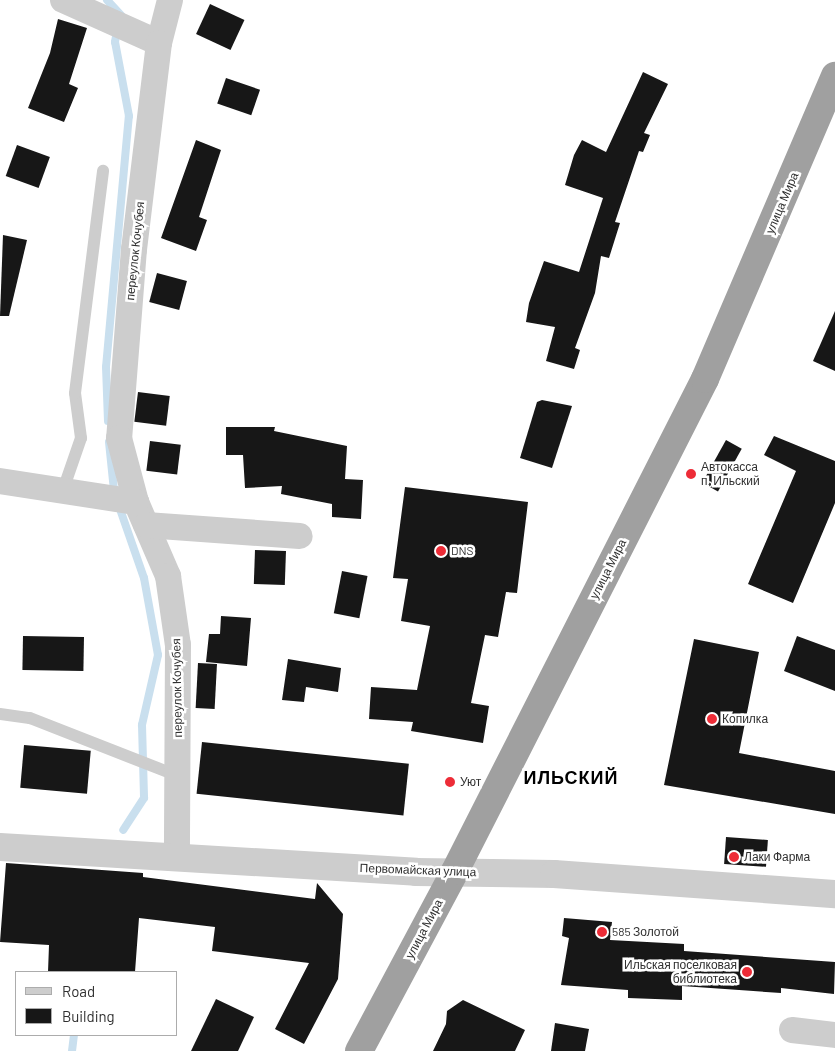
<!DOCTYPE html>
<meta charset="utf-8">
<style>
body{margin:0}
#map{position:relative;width:835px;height:1051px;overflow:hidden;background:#fff;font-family:Barlow,sans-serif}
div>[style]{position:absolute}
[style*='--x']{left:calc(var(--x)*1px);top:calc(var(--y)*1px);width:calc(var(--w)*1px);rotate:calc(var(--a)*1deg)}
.stream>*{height:8px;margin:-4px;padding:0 4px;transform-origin:4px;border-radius:4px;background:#c9dfee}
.building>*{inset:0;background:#171717;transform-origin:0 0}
.service>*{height:12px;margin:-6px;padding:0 6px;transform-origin:6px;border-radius:6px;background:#cdcdcd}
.minor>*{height:26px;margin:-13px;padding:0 13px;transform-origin:13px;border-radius:13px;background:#cdcdcd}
.tertiary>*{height:28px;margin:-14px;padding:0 14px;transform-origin:14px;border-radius:14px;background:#cdcdcd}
.trunk>*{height:28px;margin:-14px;padding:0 14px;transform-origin:14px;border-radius:14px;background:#a0a0a0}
.dots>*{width:14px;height:14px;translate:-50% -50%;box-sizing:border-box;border:2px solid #fff;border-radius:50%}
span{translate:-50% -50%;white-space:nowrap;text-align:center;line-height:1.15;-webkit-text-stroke:5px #fff;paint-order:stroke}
.street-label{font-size:12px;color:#303030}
.poi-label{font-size:12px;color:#303030}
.left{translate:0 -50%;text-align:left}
.right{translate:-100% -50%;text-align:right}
.district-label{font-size:18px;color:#000;font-weight:700;letter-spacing:1px}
.legend{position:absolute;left:15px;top:971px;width:162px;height:65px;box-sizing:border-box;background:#fff;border:1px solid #acacac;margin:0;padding:6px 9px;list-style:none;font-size:15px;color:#303030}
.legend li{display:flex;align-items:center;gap:10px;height:25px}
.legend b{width:25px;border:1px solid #acacac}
</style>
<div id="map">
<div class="stream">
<div style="--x:107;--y:0;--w:21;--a:47"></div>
<div style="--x:108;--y:421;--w:54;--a:-92.1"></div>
<div style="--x:106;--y:367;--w:252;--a:-84.8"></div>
<div style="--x:129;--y:116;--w:75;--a:-100.7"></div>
<div style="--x:115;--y:42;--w:11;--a:-80"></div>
<div style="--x:109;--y:442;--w:48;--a:84.1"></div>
<div style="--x:121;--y:512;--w:70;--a:70.8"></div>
<div style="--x:144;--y:578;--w:78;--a:79.7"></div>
<div style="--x:158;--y:655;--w:72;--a:102.9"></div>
<div style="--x:142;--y:725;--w:73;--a:88.4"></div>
<div style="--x:144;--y:798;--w:38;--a:123"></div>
<div style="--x:72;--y:1051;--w:16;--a:-83"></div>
</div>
<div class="building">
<div style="left:210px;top:4px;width:38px;height:33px;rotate:25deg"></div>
<div style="clip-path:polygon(58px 19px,87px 28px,69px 84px,78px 88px,64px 122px,28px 108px,50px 53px)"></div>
<div style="clip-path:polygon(643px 72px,668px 84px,644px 133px,650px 135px,643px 152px,639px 151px,615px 222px,620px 223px,609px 258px,601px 256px,595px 293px,575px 348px,580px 350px,574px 369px,546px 361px,555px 327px,526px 322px,529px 303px,544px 261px,579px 272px,603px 198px,565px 185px,574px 155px,582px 140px,606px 152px)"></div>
<div style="left:226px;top:78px;width:36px;height:27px;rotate:19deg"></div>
<div style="clip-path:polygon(196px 140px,221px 150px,199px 217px,207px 220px,196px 251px,161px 238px)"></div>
<div style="left:17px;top:145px;width:35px;height:33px;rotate:20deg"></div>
<div style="clip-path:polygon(3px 235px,27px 240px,9px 316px,0 316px)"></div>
<div style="left:157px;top:273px;width:31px;height:30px;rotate:15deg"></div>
<div style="clip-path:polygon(835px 311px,835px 371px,813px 361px)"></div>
<div style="left:138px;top:392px;width:32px;height:30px;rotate:7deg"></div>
<div style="clip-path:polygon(542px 400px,572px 406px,552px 468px,520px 458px,537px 402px)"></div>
<div style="clip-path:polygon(226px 427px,275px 427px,274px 431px,347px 446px,345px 479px,363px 480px,361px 519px,332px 517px,332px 504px,281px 494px,282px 486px,245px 488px,243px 455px,226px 455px)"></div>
<div style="clip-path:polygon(774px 436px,835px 461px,835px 503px,793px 603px,748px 584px,796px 471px,764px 455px)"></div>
<div style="left:726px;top:440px;width:18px;height:49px;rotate:29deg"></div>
<div style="left:150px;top:441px;width:31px;height:30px;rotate:7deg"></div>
<div style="clip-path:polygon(405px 487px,528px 502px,517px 593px,506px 592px,498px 637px,485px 635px,471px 703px,489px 706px,483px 743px,411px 731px,413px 722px,369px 719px,371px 687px,417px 690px,430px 626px,401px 621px,408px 579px,393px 578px)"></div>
<div style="left:255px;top:550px;width:31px;height:34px;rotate:2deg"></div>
<div style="left:342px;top:571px;width:26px;height:43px;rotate:11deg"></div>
<div style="clip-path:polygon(221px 616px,251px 618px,247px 666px,206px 662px,209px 634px,220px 634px)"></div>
<div style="left:23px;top:636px;width:61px;height:34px;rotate:1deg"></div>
<div style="clip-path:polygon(797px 636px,835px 650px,835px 691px,784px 671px)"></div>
<div style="clip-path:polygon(694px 639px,759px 652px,739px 753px,835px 771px,835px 814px,664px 785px)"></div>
<div style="clip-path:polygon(288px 659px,341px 668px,338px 692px,306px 687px,304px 702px,282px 700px)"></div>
<div style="left:198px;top:663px;width:19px;height:45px;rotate:3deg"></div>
<div style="left:202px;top:742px;width:208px;height:52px;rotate:6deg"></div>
<div style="left:24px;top:745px;width:67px;height:43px;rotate:5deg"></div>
<div style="left:726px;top:837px;width:42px;height:27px;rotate:4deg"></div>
<div style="clip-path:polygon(6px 863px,143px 873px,143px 877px,315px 899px,317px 883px,343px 914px,338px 979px,304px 1044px,275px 1029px,309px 963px,212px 951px,215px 927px,139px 918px,135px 972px,48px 972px,49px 945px,0 942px)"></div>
<div style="clip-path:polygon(564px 918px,612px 922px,610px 940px,684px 944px,684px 951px,835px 962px,834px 994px,781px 988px,781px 993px,682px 986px,682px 1000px,628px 998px,628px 990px,561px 985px,569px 938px,562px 936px)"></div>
<div style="clip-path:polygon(216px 999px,254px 1017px,238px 1051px,191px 1051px)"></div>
<div style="clip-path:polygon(463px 1000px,525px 1030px,515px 1051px,433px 1051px,446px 1024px,447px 1011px)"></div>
<div style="clip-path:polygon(555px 1023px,589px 1029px,585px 1051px,551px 1051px)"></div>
</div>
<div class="service">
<div style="--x:63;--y:490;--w:55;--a:-70.9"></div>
<div style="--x:81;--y:438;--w:45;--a:-97.6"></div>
<div style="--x:75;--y:393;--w:224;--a:-82.8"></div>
<div style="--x:0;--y:714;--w:30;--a:8"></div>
<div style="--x:30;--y:718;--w:159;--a:21.4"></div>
</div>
<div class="minor">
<div style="--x:63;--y:0;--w:105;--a:24.1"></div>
<div style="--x:170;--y:0;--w:44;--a:104.3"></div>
<div style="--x:159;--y:43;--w:208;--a:96.9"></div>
<div style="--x:134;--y:249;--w:190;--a:94.5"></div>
<div style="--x:119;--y:438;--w:66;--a:75.1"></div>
<div style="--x:136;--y:502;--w:81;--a:66.6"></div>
<div style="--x:168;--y:576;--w:70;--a:81.8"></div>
<div style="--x:178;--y:645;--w:212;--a:90.3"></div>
<div style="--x:0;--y:481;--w:138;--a:8.8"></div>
<div style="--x:146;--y:525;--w:154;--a:4.1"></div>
<div style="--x:792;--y:1030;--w:43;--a:6.6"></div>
</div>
<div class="tertiary">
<div style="--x:0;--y:847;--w:417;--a:3.4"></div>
<div style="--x:416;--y:872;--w:138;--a:0.8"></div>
<div style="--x:554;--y:874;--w:282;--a:4.1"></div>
</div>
<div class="trunk">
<div style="--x:359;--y:1051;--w:204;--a:-61.9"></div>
<div style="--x:455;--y:871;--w:552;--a:-63.06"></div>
<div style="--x:705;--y:379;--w:330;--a:-66.8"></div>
</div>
<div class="dots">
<div style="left:691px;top:474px;background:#ed2c37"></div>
<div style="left:441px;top:551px;background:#ed2c37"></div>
<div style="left:712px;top:719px;background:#ed2c37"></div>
<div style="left:450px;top:782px;background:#ed2c37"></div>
<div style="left:734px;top:857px;background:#ed2c37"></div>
<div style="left:602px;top:932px;background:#ed2c37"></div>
<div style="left:747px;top:972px;background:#ed2c37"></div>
</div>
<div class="street-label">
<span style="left:782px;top:203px;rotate:-67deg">улица Мира</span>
<span style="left:135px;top:251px;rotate:-84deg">переулок Кочубея</span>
<span style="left:608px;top:569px;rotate:-63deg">улица Мира</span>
<span style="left:177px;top:688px;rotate:-91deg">переулок Кочубея</span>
<span style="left:418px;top:870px;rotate:2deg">Первомайская улица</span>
<span style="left:424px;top:929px;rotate:-62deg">улица Мира</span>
</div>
<div class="poi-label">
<span class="left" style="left:701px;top:474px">Автокасса<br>п. Ильский</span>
<span class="left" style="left:451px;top:551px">DNS</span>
<span class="left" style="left:722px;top:719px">Копилка</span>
<span class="left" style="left:460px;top:782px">Уют</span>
<span class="left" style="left:744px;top:857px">Лаки Фарма</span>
<span class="left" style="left:612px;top:932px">585 Золотой</span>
<span class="right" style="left:737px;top:972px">Ильская поселковая<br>библиотека</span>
</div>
<div class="district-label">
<span style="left:571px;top:777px">ИЛЬСКИЙ</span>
</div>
<ul class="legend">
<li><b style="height:6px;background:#cdcdcd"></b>Road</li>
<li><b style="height:14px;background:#171717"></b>Building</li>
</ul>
</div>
